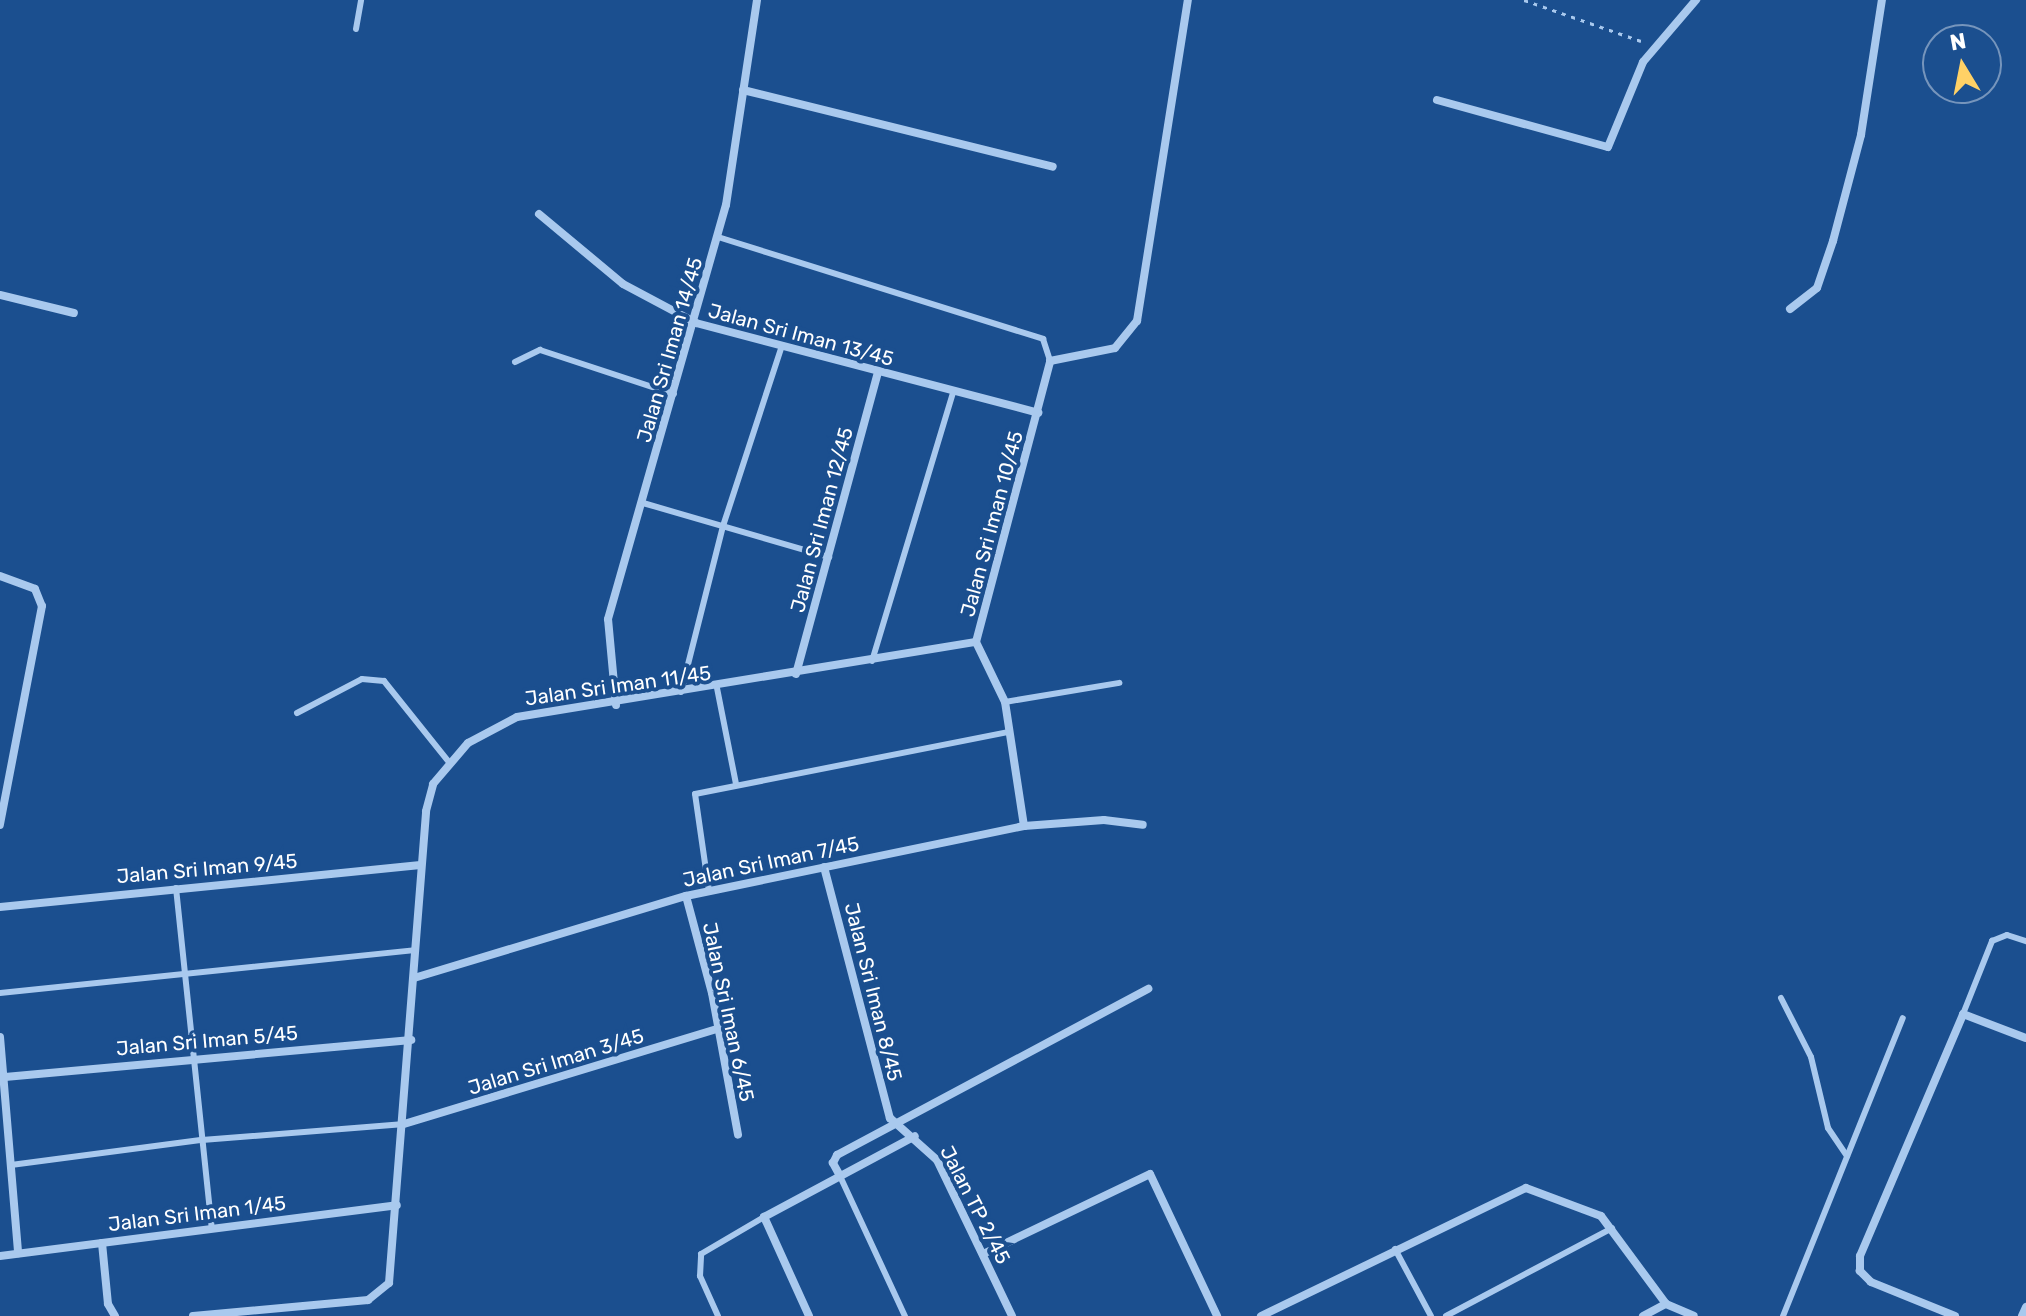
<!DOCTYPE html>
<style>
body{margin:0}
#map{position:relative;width:2026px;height:1316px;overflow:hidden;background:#1b4f8f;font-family:Rubik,sans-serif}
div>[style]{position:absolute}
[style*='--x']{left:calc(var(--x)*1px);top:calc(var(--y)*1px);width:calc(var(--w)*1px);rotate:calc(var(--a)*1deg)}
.path>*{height:3px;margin-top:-1.5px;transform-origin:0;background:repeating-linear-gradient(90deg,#a9c9ee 0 4px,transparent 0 10px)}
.service>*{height:6px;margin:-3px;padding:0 3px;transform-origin:3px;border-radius:3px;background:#a9c9ee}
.minor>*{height:8px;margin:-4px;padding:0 4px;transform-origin:4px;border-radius:4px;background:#a9c9ee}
span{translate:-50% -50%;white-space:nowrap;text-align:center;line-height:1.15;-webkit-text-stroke:8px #1b4f8f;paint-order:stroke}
.street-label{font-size:20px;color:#fff}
.north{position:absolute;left:1922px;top:24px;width:80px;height:80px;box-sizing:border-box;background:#1b4f8f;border:2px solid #7695bc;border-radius:50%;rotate:350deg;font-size:22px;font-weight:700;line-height:32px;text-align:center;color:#fff}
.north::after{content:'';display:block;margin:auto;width:28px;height:36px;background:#ffd166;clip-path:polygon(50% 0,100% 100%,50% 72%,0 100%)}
</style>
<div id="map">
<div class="path">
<div style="--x:1524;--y:0;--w:124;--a:19.3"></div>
</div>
<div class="service">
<div style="--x:356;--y:29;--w:29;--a:-80"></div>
<div style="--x:718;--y:237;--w:341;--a:17.4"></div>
<div style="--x:1043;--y:339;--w:23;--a:72"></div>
<div style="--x:515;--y:362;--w:28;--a:-26"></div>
<div style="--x:540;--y:350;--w:141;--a:18.2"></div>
<div style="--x:643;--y:503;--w:194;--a:16.2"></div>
<div style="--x:872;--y:661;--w:281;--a:-73.2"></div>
<div style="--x:717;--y:688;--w:98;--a:78.8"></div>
<div style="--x:681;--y:692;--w:171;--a:-75.8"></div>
<div style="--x:723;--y:526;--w:189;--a:-71.9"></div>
<div style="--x:1005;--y:702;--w:116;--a:-9.5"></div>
<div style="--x:297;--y:713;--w:73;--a:-27.6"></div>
<div style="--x:362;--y:679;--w:22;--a:5"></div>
<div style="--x:384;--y:681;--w:102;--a:51.3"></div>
<div style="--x:176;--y:888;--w:342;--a:84"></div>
<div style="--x:709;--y:891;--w:98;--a:-98.2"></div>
<div style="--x:695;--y:794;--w:320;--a:-11.2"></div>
<div style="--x:0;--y:993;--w:417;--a:-5.9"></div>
<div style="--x:1781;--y:998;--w:66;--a:63"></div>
<div style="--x:1811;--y:1057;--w:73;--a:76.5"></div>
<div style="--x:1828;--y:1128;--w:34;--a:56"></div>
<div style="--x:1963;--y:1014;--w:79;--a:-68.3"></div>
<div style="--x:1992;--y:941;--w:16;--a:-22"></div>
<div style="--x:2007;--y:935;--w:20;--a:18"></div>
<div style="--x:11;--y:1165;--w:193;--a:-7.5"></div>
<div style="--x:202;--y:1140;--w:203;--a:-4.5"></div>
<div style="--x:839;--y:1174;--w:157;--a:65.1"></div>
<div style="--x:1395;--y:1249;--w:76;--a:61.8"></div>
<div style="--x:718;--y:1316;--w:44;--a:-114.2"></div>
<div style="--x:700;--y:1276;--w:22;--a:-87"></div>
<div style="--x:701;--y:1254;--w:73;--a:-30.4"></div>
<div style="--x:1446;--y:1316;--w:188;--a:-27.9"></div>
<div style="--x:1783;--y:1316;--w:321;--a:-68.1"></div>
</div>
<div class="minor">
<div style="--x:743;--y:90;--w:319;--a:13.9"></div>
<div style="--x:1437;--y:100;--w:177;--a:15.4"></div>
<div style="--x:1608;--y:147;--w:92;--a:-67.6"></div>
<div style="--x:1643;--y:62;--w:82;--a:-49.5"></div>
<div style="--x:539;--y:214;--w:109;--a:39.8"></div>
<div style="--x:623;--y:284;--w:83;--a:28.1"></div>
<div style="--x:696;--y:323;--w:354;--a:14.7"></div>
<div style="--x:0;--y:295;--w:76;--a:13.7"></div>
<div style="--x:1790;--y:309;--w:34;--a:-38"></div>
<div style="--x:1817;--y:288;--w:50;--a:-71.2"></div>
<div style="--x:1833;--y:241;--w:110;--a:-75.2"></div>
<div style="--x:1861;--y:135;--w:137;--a:-81.2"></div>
<div style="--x:0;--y:576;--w:37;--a:20"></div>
<div style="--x:35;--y:589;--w:18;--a:68"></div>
<div style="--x:42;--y:606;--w:223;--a:100.9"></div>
<div style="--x:796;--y:674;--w:312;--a:-74.8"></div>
<div style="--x:616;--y:705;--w:86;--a:-95.3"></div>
<div style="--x:608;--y:619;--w:430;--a:-74.1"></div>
<div style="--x:726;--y:205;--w:207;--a:-81.4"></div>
<div style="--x:1024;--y:826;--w:125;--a:-98.7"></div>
<div style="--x:1005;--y:702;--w:67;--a:-115.8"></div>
<div style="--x:976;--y:642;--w:291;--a:-75.2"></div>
<div style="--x:1050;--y:361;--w:66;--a:-11.3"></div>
<div style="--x:1115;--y:348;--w:35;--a:-51"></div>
<div style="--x:1137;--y:321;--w:325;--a:-81"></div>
<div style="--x:824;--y:867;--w:260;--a:75.3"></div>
<div style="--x:890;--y:1118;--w:63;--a:41.8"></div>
<div style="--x:937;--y:1160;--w:173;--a:64.3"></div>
<div style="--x:686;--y:896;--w:100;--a:75"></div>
<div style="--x:712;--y:993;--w:144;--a:79.6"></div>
<div style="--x:0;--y:907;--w:420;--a:-5.7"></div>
<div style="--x:414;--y:978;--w:284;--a:-16.8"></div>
<div style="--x:686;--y:896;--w:345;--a:-11.7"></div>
<div style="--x:1024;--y:826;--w:80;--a:-4.3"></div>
<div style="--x:1104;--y:820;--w:39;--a:7"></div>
<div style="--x:0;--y:1037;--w:217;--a:85.2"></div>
<div style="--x:5;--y:1077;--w:408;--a:-5.2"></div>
<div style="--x:404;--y:1124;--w:326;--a:-16.9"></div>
<div style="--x:839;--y:1174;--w:13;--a:-119"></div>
<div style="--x:833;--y:1163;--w:9;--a:-63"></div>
<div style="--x:837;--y:1155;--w:353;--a:-28.1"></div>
<div style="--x:102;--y:1243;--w:61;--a:84.4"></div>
<div style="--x:108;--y:1304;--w:14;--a:60"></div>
<div style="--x:983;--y:1254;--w:185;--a:-25.6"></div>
<div style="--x:1150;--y:1174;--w:157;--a:64.7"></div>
<div style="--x:0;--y:1256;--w:400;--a:-7.3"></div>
<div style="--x:193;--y:1316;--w:176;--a:-5.2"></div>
<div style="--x:368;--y:1300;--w:27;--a:-39"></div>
<div style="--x:389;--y:1283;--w:473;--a:-85.5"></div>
<div style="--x:426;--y:811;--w:28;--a:-75"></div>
<div style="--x:433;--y:784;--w:54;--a:-49.5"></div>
<div style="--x:468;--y:743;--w:55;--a:-28"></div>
<div style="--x:517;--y:717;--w:465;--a:-9.3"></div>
<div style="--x:809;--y:1316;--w:109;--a:-114.4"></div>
<div style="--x:764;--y:1217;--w:171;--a:-28.2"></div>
<div style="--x:1261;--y:1316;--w:294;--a:-25.8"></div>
<div style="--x:1526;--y:1188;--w:80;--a:20.5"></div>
<div style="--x:1601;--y:1216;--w:109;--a:53.5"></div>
<div style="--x:1643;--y:1316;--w:26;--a:-28"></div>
<div style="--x:1666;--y:1304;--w:30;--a:23"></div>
<div style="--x:1955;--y:1316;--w:91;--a:-158"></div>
<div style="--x:1871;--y:1282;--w:16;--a:-135"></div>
<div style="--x:1860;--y:1271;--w:15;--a:-90"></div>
<div style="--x:1860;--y:1256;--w:263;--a:-66.9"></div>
<div style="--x:1963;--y:1014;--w:67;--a:20.9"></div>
<div style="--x:2022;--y:1316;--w:10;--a:-66"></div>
</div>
<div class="street-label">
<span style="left:801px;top:335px;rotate:15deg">Jalan Sri Iman 13/45</span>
<span style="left:670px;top:350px;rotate:-74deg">Jalan Sri Iman 14/45</span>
<span style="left:822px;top:520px;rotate:-75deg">Jalan Sri Iman 12/45</span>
<span style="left:992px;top:524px;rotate:-75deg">Jalan Sri Iman 10/45</span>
<span style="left:618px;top:686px;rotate:-8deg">Jalan Sri Iman 11/45</span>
<span style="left:771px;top:862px;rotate:-12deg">Jalan Sri Iman 7/45</span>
<span style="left:207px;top:869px;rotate:-5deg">Jalan Sri Iman 9/45</span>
<span style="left:873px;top:992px;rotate:76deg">Jalan Sri Iman 8/45</span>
<span style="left:728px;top:1012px;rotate:78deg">Jalan Sri Iman 6/45</span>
<span style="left:207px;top:1041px;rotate:-5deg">Jalan Sri Iman 5/45</span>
<span style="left:556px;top:1062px;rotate:-17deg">Jalan Sri Iman 3/45</span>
<span style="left:975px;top:1205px;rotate:63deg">Jalan TP 2/45</span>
<span style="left:197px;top:1214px;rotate:-7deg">Jalan Sri Iman 1/45</span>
</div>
<div class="north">N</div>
</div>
